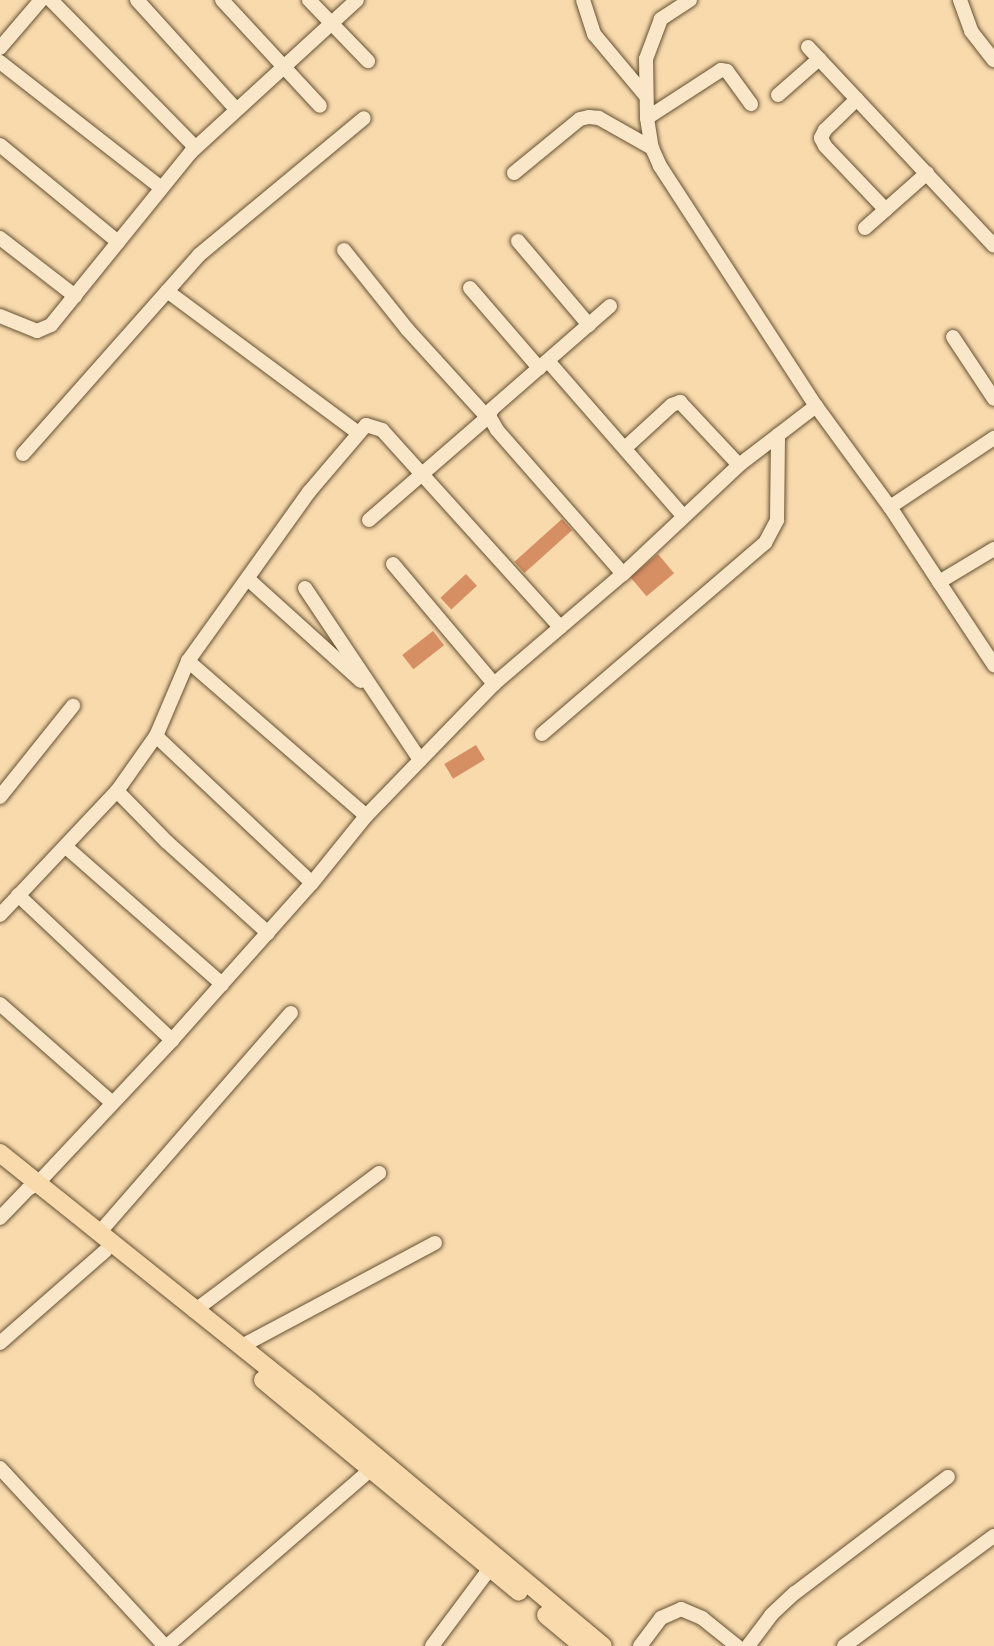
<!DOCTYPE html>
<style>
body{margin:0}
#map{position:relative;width:994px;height:1646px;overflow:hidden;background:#f8daad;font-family:Cardo,serif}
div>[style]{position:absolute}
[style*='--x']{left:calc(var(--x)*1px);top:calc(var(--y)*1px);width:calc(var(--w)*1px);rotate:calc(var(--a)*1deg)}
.building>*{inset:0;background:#d68e63;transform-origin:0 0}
.roads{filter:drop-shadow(0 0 2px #665132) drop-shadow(0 0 2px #665132)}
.minor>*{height:14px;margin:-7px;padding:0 7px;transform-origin:7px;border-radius:7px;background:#fae7ca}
.major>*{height:18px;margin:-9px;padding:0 9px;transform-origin:9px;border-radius:9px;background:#f8daad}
span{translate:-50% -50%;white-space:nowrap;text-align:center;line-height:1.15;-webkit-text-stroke:7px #fae7ca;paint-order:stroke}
</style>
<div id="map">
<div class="building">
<div style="left:562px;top:519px;width:15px;height:64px;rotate:48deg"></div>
<div style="left:658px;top:554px;width:25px;height:36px;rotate:50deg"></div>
<div style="left:466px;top:574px;width:16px;height:35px;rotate:47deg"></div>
<div style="left:433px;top:631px;width:18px;height:39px;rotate:52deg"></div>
<div style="left:476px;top:745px;width:17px;height:37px;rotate:59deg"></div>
</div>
<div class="roads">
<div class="minor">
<div style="--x:51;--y:0;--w:206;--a:45.6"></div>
<div style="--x:137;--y:0;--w:147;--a:47.8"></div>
<div style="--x:222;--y:0;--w:144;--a:47.2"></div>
<div style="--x:309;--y:0;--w:85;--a:46"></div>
<div style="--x:583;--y:0;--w:36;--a:72"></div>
<div style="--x:594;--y:34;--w:80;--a:50.1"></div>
<div style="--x:690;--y:0;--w:35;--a:147"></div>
<div style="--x:661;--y:19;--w:43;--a:110.6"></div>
<div style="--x:646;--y:59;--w:59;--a:89"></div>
<div style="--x:647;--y:118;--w:30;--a:81"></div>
<div style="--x:652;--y:148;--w:20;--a:66"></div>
<div style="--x:660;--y:166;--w:286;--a:57"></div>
<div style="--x:816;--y:406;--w:125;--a:53.8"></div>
<div style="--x:890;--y:507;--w:90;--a:56.8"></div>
<div style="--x:960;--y:0;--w:33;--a:70"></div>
<div style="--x:971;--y:31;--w:37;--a:52"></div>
<div style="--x:808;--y:47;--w:272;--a:46.9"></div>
<div style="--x:0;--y:48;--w:63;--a:-49.5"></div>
<div style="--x:0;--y:62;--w:204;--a:38"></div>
<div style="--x:778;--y:95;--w:55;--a:-41.3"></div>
<div style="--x:857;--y:99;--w:45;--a:135.9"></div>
<div style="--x:825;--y:130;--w:9;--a:117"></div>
<div style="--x:821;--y:138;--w:9;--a:63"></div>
<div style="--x:825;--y:146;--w:88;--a:46.4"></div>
<div style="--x:647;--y:118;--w:88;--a:-33"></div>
<div style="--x:721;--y:70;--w:6;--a:9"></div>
<div style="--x:727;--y:71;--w:41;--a:54"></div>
<div style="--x:0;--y:145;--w:153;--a:39.4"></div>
<div style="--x:514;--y:173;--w:85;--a:-39.3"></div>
<div style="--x:580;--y:119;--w:9;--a:-13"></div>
<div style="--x:589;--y:117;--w:10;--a:6"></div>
<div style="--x:599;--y:118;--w:61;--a:29.5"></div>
<div style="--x:865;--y:228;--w:83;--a:-41.6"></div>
<div style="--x:0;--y:238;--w:95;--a:37.7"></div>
<div style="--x:518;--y:241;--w:110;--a:49.8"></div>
<div style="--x:344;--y:250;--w:101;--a:51.4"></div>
<div style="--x:407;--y:329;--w:119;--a:47.7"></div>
<div style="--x:470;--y:288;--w:106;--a:49.2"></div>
<div style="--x:167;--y:291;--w:238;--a:36.6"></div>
<div style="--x:610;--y:306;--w:157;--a:138.9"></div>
<div style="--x:492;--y:409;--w:8;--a:113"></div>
<div style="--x:489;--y:416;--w:16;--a:60"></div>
<div style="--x:497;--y:430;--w:191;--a:48.8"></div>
<div style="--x:0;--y:316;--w:40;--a:22"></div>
<div style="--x:37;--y:331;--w:15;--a:-23"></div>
<div style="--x:51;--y:325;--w:223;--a:-51"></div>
<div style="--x:191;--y:152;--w:225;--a:-42.5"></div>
<div style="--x:953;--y:337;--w:74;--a:56.5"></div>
<div style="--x:548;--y:361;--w:206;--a:48.9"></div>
<div style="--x:625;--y:448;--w:64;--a:-42.5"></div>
<div style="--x:672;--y:405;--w:9;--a:-21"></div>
<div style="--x:680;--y:402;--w:86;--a:46.9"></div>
<div style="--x:23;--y:454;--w:266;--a:-48.5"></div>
<div style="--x:199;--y:255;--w:214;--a:-39.7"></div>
<div style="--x:890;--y:507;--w:125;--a:-33.6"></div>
<div style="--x:369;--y:520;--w:159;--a:-40.9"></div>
<div style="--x:994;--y:549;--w:64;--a:149"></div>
<div style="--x:939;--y:582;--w:100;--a:56.5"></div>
<div style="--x:393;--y:564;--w:157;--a:49.9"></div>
<div style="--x:248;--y:579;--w:152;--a:42.1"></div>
<div style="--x:305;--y:588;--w:207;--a:56.2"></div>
<div style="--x:188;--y:661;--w:236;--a:41"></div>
<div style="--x:542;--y:734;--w:294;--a:-40.6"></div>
<div style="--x:765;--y:543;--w:26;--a:-62"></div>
<div style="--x:777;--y:520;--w:85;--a:-89.3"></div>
<div style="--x:156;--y:736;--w:214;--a:43.3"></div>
<div style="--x:117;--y:791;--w:71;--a:45.6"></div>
<div style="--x:167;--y:842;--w:136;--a:42"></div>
<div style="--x:0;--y:797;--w:117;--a:-51.3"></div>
<div style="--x:66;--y:847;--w:208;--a:41.3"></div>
<div style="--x:18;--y:895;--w:212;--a:43.3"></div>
<div style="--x:0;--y:915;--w:170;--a:-46.7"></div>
<div style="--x:117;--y:791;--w:67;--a:-54.7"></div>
<div style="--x:156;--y:736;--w:82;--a:-66.9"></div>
<div style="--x:188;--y:661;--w:208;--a:-54.4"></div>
<div style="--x:309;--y:492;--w:88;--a:-49.6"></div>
<div style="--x:366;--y:425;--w:17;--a:17"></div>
<div style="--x:382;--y:430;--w:266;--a:47.9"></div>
<div style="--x:0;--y:1004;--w:148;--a:41.4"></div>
<div style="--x:0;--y:1218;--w:40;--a:-46"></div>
<div style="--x:28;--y:1189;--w:10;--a:-29"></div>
<div style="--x:37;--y:1184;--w:197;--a:-46.8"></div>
<div style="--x:172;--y:1040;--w:210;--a:-48.3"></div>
<div style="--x:312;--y:883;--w:86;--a:-51.1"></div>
<div style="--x:366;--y:816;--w:184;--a:-45.9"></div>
<div style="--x:494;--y:684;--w:170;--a:-40.5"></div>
<div style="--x:623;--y:574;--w:159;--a:-43.2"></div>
<div style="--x:739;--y:465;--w:97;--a:-37.5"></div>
<div style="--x:99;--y:1233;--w:292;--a:-48.9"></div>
<div style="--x:194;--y:1311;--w:231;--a:-36.7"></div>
<div style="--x:0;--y:1343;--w:140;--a:-41.2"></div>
<div style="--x:240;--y:1347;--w:221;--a:-28.1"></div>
<div style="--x:0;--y:1468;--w:243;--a:47.2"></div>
<div style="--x:167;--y:1646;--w:278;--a:-40.9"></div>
<div style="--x:432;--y:1646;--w:107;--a:-53.3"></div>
<div style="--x:640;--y:1646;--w:35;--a:-53"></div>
<div style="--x:661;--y:1618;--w:22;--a:-24"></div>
<div style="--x:681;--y:1609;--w:23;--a:23"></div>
<div style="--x:702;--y:1618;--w:45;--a:38.7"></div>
<div style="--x:748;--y:1646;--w:39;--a:-53"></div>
<div style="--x:771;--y:1615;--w:33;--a:-43"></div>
<div style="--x:795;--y:1593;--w:192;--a:-37.2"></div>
<div style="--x:844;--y:1646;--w:186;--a:-36.3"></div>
</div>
<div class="major">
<div style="--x:0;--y:1153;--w:391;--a:38.7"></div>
<div style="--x:305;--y:1397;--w:388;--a:39.9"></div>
<div style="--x:263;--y:1380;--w:332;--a:39.6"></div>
<div style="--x:546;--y:1615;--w:48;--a:40"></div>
</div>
</div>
</div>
